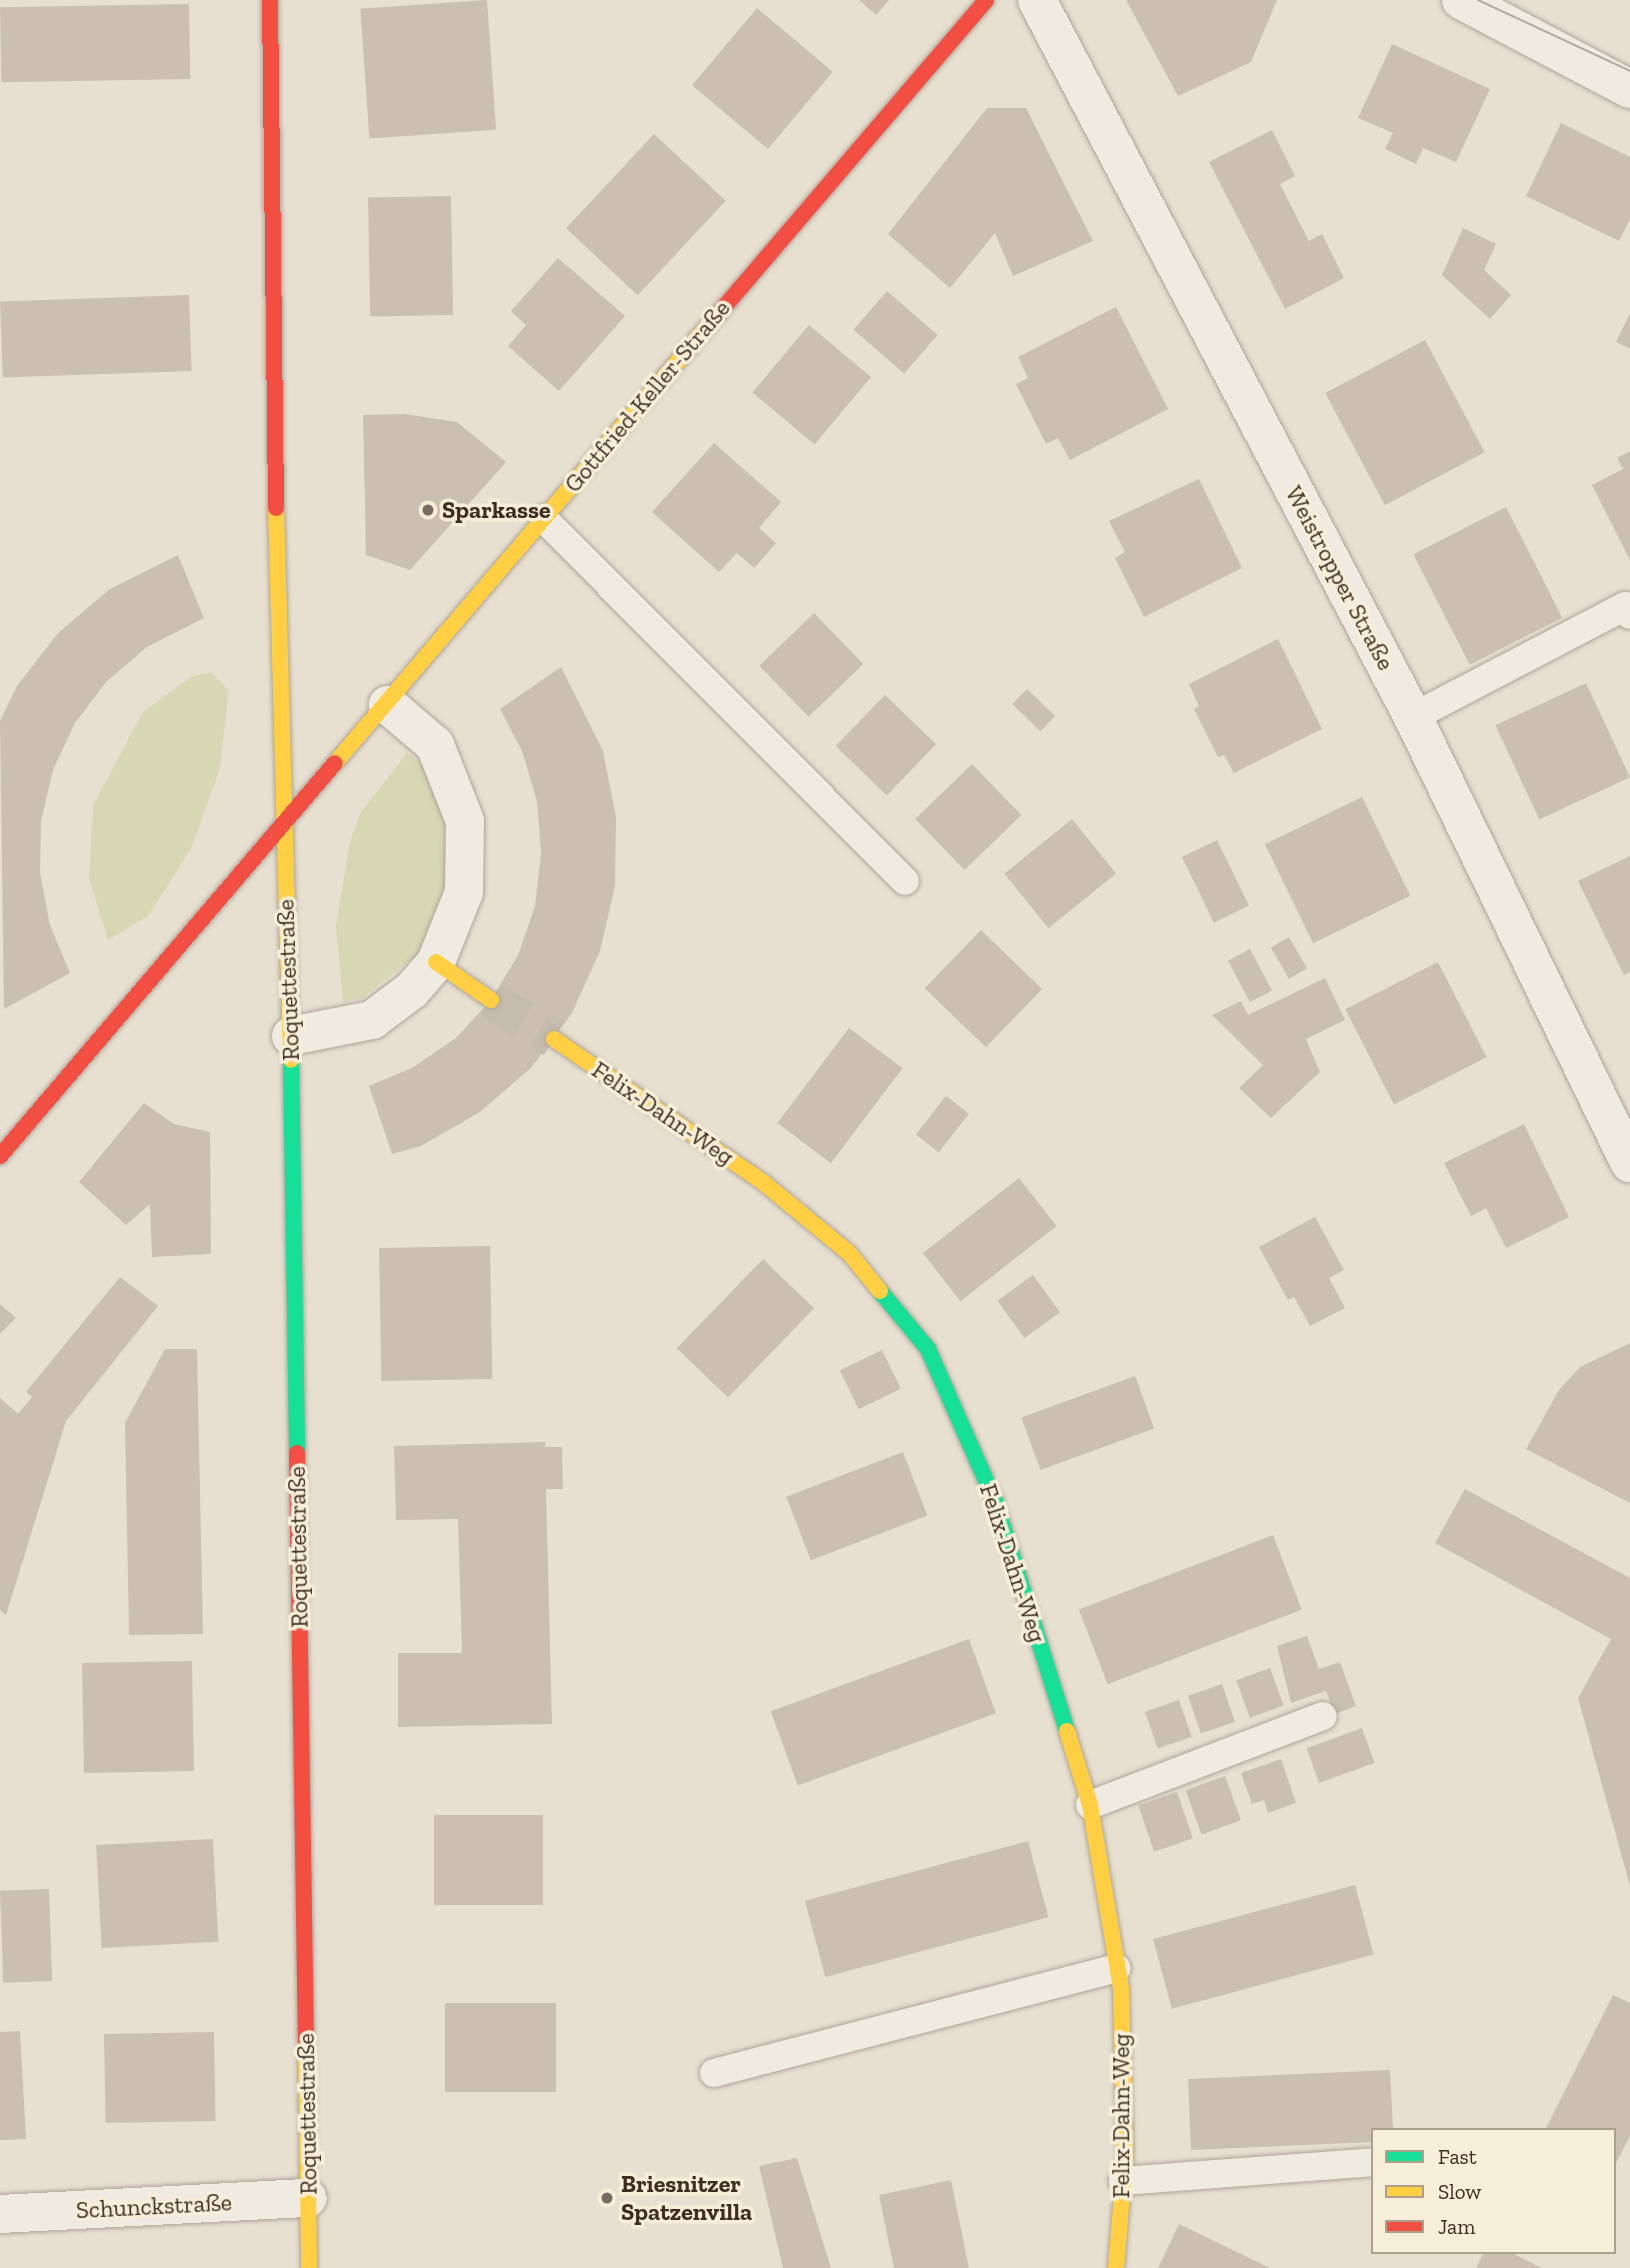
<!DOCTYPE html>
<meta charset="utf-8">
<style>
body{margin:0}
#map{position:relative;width:1630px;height:2268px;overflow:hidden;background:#e7e0d1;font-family:"Zilla Slab",serif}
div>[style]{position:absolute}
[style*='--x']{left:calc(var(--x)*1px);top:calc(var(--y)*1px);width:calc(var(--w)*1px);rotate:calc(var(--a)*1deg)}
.green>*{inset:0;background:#d6d7b3}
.building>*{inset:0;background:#cbbfb2;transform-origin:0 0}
.secondary-tunnel>*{height:38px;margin-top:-19px;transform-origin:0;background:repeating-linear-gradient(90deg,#c5bcae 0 38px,transparent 0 57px)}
.roads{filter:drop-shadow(0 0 2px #ada599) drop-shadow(0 0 2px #ada599)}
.lane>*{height:28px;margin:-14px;padding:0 14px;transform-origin:14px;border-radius:14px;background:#efebe3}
.street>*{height:38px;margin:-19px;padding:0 19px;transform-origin:19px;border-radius:19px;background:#efebe3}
.fast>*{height:16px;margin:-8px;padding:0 8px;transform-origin:8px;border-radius:8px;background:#16e098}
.slow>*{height:16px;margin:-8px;padding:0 8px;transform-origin:8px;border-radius:8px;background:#ffcf43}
.jam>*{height:16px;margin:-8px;padding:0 8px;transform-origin:8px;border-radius:8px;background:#f24e42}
.tram>*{height:2px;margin:-1px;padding:0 1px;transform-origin:1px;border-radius:1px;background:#afaaa2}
.dots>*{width:19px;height:19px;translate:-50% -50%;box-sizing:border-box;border:4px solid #f7eed8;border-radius:50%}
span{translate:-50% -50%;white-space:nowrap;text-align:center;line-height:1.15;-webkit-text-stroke:7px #f7eed8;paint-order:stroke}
.street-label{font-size:24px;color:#3d2e20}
.poi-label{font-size:24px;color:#3d2e20;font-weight:700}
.left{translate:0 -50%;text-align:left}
.legend{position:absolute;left:1371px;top:2128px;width:245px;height:126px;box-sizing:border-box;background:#f7eed8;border:2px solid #ada18e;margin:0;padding:9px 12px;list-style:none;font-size:21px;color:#3d2e20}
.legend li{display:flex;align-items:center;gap:14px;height:35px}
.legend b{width:35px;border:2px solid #ada18e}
</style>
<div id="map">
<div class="green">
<div style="clip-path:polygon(211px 672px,229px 690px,220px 768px,191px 849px,148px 916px,108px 940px,89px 879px,93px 805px,143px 712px,191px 677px)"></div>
<div style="clip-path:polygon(407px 753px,420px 762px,438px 793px,450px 834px,450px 882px,419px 953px,362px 998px,343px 1002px,336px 926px,350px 841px,361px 812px)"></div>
</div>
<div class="building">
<div style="left:487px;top:0;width:130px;height:127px;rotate:86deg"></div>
<div style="clip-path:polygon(859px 0,889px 0,876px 15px)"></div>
<div style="clip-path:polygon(1126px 0,1277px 0,1251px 62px,1178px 96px)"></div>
<div style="left:189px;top:4px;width:75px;height:189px;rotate:89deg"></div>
<div style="left:757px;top:8px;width:99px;height:101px;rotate:40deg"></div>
<div style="clip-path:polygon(1392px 44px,1490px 89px,1456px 162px,1423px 148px,1416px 164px,1385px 149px,1393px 133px,1358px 118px)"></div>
<div style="clip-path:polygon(987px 108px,1026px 108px,1093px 241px,1013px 276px,995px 233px,950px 288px,888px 234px)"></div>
<div style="clip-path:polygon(1561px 123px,1630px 157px,1630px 219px,1619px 241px,1526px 196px)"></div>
<div style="clip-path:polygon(1272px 130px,1295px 176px,1280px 184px,1309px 241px,1322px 234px,1344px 278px,1285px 309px,1209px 162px)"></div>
<div style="left:654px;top:134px;width:98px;height:129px;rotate:43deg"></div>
<div style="left:451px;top:196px;width:119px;height:83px;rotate:89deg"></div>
<div style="clip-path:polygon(1463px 228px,1496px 244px,1484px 270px,1511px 295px,1490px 319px,1442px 275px)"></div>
<div style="clip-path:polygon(558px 258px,625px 316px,559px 391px,508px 346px,526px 325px,511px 311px)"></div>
<div style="left:887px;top:291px;width:67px;height:51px;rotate:41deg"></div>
<div style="left:189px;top:295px;width:76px;height:189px;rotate:88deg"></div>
<div style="clip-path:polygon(1116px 307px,1168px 409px,1070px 460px,1058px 438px,1046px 444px,1016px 384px,1028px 378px,1018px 357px)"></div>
<div style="clip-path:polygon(1630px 313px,1630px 349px,1616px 342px)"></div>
<div style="left:809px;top:325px;width:81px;height:88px;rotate:40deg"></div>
<div style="left:1425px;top:340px;width:127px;height:113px;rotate:62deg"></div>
<div style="clip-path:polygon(405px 414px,457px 422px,506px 462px,410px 570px,366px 555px,363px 415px)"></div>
<div style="clip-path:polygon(714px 443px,781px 502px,759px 528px,776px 543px,754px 568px,737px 553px,719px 572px,652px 512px)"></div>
<div style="clip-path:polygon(1630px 451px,1630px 560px,1592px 485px,1623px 469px,1617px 458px)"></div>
<div style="clip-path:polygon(1199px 479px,1242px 568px,1144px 617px,1115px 558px,1125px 552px,1109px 521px)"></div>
<div style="left:1506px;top:507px;width:124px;height:104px;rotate:63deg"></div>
<div style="clip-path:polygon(178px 555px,204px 618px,147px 647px,107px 681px,75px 723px,53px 770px,41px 821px,40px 873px,50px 925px,70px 973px,4px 1009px,0 721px,17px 686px,58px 633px,110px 589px)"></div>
<div style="left:814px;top:613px;width:71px;height:76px;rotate:46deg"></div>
<div style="clip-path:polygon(1278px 639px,1322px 729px,1234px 773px,1224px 755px,1218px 757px,1194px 709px,1199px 706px,1189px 684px)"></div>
<div style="clip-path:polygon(561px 667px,603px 751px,616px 817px,615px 886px,600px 951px,572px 1013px,531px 1068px,480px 1112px,421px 1146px,392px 1154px,369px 1086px,412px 1068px,456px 1038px,491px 1000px,518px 955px,535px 906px,541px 853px,537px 801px,522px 751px,500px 709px)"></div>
<div style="left:1586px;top:683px;width:104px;height:100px;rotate:65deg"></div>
<div style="left:1027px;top:689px;width:39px;height:21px;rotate:44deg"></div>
<div style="left:885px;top:695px;width:71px;height:71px;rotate:44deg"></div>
<div style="left:972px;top:764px;width:71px;height:79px;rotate:46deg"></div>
<div style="left:1362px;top:797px;width:110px;height:108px;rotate:64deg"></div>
<div style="left:1072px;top:819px;width:70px;height:87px;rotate:51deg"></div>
<div style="left:1217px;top:840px;width:73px;height:39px;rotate:64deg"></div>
<div style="clip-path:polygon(1630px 856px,1630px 972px,1624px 975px,1578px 881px)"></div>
<div style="left:981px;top:930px;width:85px;height:81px;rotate:44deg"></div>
<div style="left:1289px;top:937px;width:36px;height:21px;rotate:60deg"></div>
<div style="left:1250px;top:949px;width:47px;height:25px;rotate:62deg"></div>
<div style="left:1438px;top:962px;width:107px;height:104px;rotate:63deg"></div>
<div style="clip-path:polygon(1325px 978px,1345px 1020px,1306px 1039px,1320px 1072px,1271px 1118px,1239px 1088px,1263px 1065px,1212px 1015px,1241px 1001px,1248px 1015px)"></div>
<div style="left:849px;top:1028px;width:67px;height:119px;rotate:37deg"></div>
<div style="left:946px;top:1096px;width:29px;height:49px;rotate:38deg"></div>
<div style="clip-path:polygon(144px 1103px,174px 1124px,210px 1132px,211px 1254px,152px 1257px,150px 1204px,126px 1225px,79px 1182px)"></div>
<div style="clip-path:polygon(1524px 1124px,1569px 1217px,1506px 1248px,1486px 1208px,1471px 1216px,1444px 1163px)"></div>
<div style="left:1019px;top:1178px;width:61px;height:122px;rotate:52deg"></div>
<div style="clip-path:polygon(1315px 1217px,1344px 1270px,1329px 1278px,1345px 1308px,1310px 1326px,1294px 1297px,1288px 1300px,1259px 1247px)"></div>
<div style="left:490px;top:1246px;width:133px;height:111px;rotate:89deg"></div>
<div style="left:763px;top:1259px;width:71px;height:124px;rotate:44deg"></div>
<div style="left:1033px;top:1275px;width:46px;height:44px;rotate:54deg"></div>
<div style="clip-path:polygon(120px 1277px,158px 1306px,66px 1421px,6px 1615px,0 1610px,0 1398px,18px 1414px,32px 1397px,26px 1392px)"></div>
<div style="clip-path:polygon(0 1304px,16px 1318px,0 1334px)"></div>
<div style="clip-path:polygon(1630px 1343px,1630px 1503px,1526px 1449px,1559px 1390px,1580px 1367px)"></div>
<div style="clip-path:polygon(165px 1349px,197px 1349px,203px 1634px,129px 1635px,125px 1423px)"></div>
<div style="left:882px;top:1350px;width:43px;height:47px;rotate:64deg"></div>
<div style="left:1135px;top:1376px;width:56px;height:121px;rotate:70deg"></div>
<div style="clip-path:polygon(545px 1442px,545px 1447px,562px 1447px,563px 1489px,546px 1489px,552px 1724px,398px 1727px,398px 1653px,462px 1653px,458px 1519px,396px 1520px,394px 1446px)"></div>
<div style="left:903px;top:1452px;width:68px;height:125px;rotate:69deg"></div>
<div style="clip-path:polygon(1465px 1489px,1630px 1578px,1630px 1886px,1578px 1698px,1611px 1639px,1435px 1543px)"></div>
<div style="left:1273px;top:1535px;width:80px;height:208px;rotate:69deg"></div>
<div style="clip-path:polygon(1307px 1636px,1319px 1669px,1340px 1662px,1356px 1706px,1335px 1714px,1326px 1691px,1291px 1703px,1277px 1646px)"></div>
<div style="left:969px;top:1639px;width:79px;height:211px;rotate:70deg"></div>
<div style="left:192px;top:1661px;width:110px;height:110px;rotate:89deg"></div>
<div style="left:1270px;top:1668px;width:40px;height:36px;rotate:70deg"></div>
<div style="left:1222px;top:1684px;width:40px;height:36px;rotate:71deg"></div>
<div style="left:1179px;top:1700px;width:39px;height:36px;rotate:71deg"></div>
<div style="left:1362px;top:1728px;width:37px;height:59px;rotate:70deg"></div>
<div style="clip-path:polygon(1281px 1759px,1296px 1803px,1268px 1813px,1264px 1800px,1252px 1804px,1241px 1773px)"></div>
<div style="left:1225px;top:1776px;width:47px;height:42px;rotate:70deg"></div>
<div style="left:1177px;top:1792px;width:49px;height:41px;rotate:71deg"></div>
<div style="left:434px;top:1815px;width:109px;height:90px"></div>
<div style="left:213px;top:1839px;width:103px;height:117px;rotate:87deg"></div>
<div style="left:1028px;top:1841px;width:79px;height:231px;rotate:75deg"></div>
<div style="left:1355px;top:1885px;width:72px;height:209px;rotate:75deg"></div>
<div style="left:49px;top:1889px;width:92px;height:49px;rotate:88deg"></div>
<div style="clip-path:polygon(1613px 1995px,1630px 2003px,1630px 2136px,1614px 2167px,1614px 2130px,1545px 2130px)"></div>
<div style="left:556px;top:2003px;width:89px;height:111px;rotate:90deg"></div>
<div style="clip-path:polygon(20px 2031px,26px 2139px,0 2140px,0 2032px)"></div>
<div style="left:214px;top:2032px;width:89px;height:110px;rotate:89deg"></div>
<div style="clip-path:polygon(1390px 2070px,1393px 2130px,1373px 2130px,1373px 2142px,1191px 2150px,1188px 2079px)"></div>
<div style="clip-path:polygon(797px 2158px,831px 2268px,783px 2268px,759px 2166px)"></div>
<div style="clip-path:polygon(951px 2180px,969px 2268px,894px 2268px,879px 2195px)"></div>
<div style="clip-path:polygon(1179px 2224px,1270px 2268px,1158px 2268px)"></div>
<div style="clip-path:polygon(1484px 2252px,1510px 2252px,1542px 2268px,1476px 2268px)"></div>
</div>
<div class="secondary-tunnel">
<div style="--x:491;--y:1000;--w:74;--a:31.8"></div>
</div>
<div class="roads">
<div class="lane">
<div style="--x:544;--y:519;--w:511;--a:45.08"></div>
<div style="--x:1413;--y:717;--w:239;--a:-27.6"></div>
<div style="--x:1625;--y:606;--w:10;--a:61"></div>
<div style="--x:1090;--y:1805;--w:249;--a:-20.9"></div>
<div style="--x:714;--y:2073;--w:416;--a:-14.6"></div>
<div style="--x:1123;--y:2181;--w:251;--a:-4.3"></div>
</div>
<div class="street">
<div style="--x:1037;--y:0;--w:810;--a:62.33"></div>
<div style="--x:1413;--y:717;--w:496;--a:64.1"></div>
<div style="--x:1461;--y:0;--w:191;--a:27.8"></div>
<div style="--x:291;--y:1036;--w:83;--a:-11.2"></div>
<div style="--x:372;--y:1020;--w:50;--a:-36.9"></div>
<div style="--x:412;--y:990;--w:37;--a:-49"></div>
<div style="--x:436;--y:962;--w:75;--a:-68.2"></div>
<div style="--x:464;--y:892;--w:71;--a:-89.2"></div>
<div style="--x:465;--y:821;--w:82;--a:-111.5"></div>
<div style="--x:435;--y:745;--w:62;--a:-139.6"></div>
<div style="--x:0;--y:2214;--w:308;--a:-3"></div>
</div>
<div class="fast">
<div style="--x:291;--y:1060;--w:393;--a:89.1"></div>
<div style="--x:880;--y:1291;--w:75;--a:50.4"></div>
<div style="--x:928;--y:1349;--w:166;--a:66.2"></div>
<div style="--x:995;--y:1501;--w:241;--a:72.6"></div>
</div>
<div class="slow">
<div style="--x:276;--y:508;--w:552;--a:88.44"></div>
<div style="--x:335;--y:763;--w:592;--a:-49.52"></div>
<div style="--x:436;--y:962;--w:67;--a:34.6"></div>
<div style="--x:554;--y:1039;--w:255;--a:34.4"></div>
<div style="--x:764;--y:1183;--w:110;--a:39.5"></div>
<div style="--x:849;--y:1253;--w:49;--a:50.8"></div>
<div style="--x:1067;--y:1731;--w:77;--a:72.7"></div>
<div style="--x:1090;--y:1805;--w:187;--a:80.4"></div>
<div style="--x:1121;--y:1989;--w:168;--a:88.6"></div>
<div style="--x:1125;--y:2157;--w:111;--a:94.6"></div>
<div style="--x:306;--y:2044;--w:224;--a:89.2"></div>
</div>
<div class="jam">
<div style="--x:270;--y:0;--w:508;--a:89.32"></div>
<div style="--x:719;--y:313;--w:411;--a:-49.5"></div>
<div style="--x:0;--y:1156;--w:516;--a:-49.56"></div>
<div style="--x:297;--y:1453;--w:591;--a:89.13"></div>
</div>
</div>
<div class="tram">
<div style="--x:1478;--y:0;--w:168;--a:25"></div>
</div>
<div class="dots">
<div style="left:428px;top:510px;background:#786c5e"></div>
<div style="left:607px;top:2198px;background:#786c5e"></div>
</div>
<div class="street-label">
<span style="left:647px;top:396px;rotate:-50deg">Gottfried-Keller-Straße</span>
<span style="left:1340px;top:578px;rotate:62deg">Weistropper Straße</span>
<span style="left:288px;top:980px;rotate:-92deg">Roquettestraße</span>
<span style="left:663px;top:1113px;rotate:34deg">Felix-Dahn-Weg</span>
<span style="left:298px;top:1547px;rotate:-91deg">Roquettestraße</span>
<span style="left:1013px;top:1563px;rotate:72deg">Felix-Dahn-Weg</span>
<span style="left:307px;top:2114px;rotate:-91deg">Roquettestraße</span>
<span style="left:1121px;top:2116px;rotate:-90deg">Felix-Dahn-Weg</span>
<span style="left:154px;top:2206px;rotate:-3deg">Schunckstraße</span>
</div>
<div class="poi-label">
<span class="left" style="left:442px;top:510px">Sparkasse</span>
<span class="left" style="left:621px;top:2198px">Briesnitzer<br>Spatzenvilla</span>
</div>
<ul class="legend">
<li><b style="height:9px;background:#16e098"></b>Fast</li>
<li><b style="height:9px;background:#ffcf43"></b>Slow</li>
<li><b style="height:9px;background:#f24e42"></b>Jam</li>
</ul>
</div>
